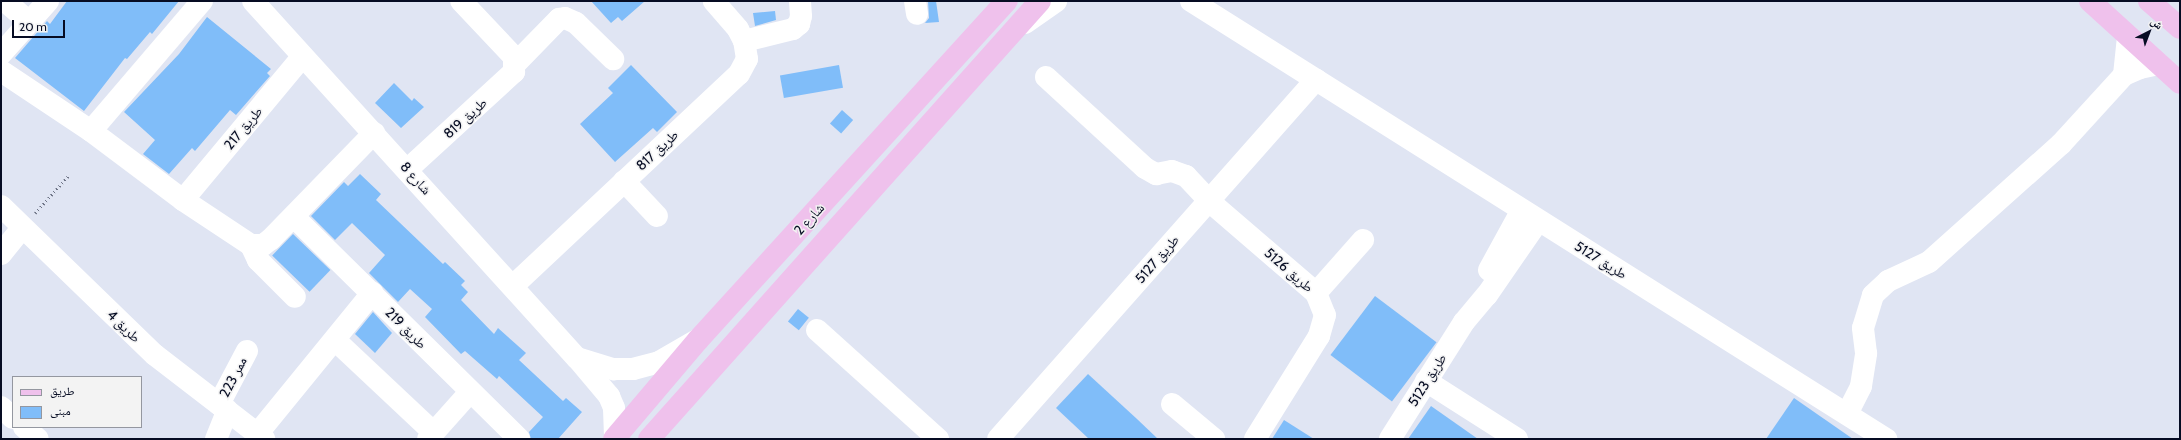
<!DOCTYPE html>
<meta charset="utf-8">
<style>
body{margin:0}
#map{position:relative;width:2181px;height:440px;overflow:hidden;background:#e0e5f3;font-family:Cabin,"Noto Naskh Arabic",sans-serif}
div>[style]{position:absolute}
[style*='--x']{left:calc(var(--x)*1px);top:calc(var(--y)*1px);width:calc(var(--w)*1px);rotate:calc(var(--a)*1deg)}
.building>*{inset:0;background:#80bdf9;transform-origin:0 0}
.path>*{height:2.5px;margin-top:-1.25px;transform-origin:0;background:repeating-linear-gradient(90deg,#6e7486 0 1px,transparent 0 4px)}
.minor>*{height:22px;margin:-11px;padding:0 11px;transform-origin:11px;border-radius:11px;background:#fff}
.major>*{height:22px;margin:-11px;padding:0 11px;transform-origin:11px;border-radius:11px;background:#efc1ec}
span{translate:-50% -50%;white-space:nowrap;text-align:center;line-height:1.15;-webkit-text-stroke:3px #f3f3f3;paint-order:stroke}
.street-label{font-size:14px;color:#060c23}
.frame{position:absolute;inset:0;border:2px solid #060c23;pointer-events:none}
.legend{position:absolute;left:12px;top:376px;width:130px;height:52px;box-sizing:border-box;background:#f3f3f3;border:1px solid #9497a0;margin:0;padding:5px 7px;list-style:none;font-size:12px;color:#060c23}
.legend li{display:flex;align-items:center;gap:8px;height:20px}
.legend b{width:20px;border:1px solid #9497a0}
.north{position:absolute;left:2129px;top:12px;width:40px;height:40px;-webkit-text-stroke:3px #f3f3f3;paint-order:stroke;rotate:42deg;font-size:11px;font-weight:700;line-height:16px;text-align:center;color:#060c23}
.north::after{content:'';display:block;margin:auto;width:14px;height:18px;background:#060c23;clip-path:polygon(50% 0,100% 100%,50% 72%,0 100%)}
.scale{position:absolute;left:12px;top:20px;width:53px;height:18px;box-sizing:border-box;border:2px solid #060c23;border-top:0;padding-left:5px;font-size:12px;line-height:14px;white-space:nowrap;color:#060c23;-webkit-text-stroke:3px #f3f3f3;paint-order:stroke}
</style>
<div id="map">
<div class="building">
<div style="clip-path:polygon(67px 1px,179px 1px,152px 34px,150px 32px,127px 59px,125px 58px,84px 111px,15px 58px,47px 21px,50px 24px)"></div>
<div style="clip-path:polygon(591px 1px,645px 1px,622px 21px,618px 17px,611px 23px)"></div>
<div style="clip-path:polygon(928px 1px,936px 1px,939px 22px,925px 23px,929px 18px)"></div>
<div style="clip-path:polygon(775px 11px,776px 20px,755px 26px,753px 13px)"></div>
<div style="clip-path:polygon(207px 17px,271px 69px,267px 73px,270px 76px,236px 115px,230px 110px,195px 151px,192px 148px,169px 174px,143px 154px,155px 140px,124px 112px,179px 54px)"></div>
<div style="clip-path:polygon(631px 65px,677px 112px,657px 132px,653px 128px,615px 162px,580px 124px,613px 93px,608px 88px)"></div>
<div style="left:839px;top:65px;width:23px;height:60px;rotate:80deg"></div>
<div style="clip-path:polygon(394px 83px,412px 101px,414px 98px,424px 107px,401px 128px,375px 103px)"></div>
<div style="left:842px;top:110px;width:15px;height:18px;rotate:42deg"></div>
<div style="clip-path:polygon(360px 174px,381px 194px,376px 200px,443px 264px,445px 262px,465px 281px,461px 285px,468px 292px,461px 300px,494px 334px,498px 328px,526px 353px,519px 360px,563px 401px,566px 398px,582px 412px,558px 439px,531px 439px,529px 432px,543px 417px,499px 376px,497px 379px,465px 351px,461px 354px,425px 317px,432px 309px,410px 289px,398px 302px,369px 273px,385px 255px,352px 223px,335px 240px,311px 216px,344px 182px,348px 186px)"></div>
<div style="left:293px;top:234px;width:52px;height:30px;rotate:44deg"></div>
<div style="left:1375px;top:296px;width:77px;height:74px;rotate:37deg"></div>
<div style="left:798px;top:309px;width:14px;height:16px;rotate:39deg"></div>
<div style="clip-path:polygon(373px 312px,392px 333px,375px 353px,355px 334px)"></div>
<div style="clip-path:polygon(1088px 374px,1137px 419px,1158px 439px,1089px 439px,1056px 408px)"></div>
<div style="clip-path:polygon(1794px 398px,1853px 439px,1766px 439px)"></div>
<div style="clip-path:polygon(1431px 406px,1478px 439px,1408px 439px)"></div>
<div style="clip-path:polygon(1284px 420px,1314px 439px,1272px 439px)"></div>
</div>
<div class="path">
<div style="--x:35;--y:213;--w:51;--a:-48.2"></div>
</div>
<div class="minor">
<div style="--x:5;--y:1;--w:32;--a:41"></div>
<div style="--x:253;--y:1;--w:482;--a:47.8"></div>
<div style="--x:577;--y:358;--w:50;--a:49.9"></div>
<div style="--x:609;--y:396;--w:13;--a:67"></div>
<div style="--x:614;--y:408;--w:29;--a:88"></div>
<div style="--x:915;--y:1;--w:13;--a:81"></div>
<div style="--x:1191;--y:1;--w:822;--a:32.22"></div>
<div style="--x:1025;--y:23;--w:38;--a:-35"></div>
<div style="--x:744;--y:41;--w:50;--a:-13.8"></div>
<div style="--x:793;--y:29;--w:8;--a:-40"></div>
<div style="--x:799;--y:24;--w:8;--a:-76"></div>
<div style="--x:801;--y:16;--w:15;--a:-94"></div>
<div style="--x:1;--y:54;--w:71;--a:-48.4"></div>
<div style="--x:516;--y:63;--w:62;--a:-45.7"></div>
<div style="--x:559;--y:19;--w:6;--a:-9"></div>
<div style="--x:565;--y:18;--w:12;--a:24"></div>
<div style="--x:576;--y:23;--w:52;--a:44.2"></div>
<div style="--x:1;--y:71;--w:108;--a:33.7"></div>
<div style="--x:91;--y:131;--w:115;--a:36.9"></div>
<div style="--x:183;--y:200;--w:82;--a:33.5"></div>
<div style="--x:251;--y:245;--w:12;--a:0"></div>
<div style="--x:263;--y:245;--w:10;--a:-37"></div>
<div style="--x:271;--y:239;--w:148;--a:-45.8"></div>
<div style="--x:2124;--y:75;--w:39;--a:-84"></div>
<div style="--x:1046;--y:77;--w:134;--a:42.6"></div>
<div style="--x:1145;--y:168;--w:13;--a:29"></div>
<div style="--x:1156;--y:174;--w:16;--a:-11"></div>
<div style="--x:1172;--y:171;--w:15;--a:20"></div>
<div style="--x:1186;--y:176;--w:34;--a:47"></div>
<div style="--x:1209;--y:201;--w:141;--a:40.7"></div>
<div style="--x:1316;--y:293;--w:24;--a:68"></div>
<div style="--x:1325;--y:315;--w:22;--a:106"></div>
<div style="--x:1319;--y:336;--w:121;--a:121.9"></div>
<div style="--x:91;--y:131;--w:171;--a:-49.5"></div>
<div style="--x:408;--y:169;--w:144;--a:-42.5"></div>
<div style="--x:514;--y:72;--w:15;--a:-90"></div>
<div style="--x:514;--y:57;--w:77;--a:-133.4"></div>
<div style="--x:624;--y:181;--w:48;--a:46.7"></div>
<div style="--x:183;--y:200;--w:187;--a:-50.2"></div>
<div style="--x:1;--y:206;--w:214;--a:44.1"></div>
<div style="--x:155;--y:355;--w:138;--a:37.6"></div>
<div style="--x:294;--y:217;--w:316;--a:44.6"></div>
<div style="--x:251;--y:245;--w:17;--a:65"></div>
<div style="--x:258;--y:260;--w:52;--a:45"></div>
<div style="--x:1;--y:254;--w:33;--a:-51"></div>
<div style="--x:1489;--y:270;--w:68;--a:-61.2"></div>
<div style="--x:514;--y:285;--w:308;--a:-43.2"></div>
<div style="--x:739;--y:74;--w:17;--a:-62"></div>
<div style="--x:747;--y:59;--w:18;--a:-99"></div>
<div style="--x:744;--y:41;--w:13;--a:-117"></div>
<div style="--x:738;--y:29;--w:37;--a:-131"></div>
<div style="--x:1316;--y:293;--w:71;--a:-48.4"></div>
<div style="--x:817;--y:330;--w:163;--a:42"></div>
<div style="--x:335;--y:340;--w:134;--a:43.2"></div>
<div style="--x:577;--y:358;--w:39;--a:17"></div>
<div style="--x:614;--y:369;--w:19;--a:0"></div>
<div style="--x:633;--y:369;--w:27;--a:-15"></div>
<div style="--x:659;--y:362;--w:44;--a:-30.1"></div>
<div style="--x:1426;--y:381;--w:108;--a:32.5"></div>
<div style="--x:219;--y:404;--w:60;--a:-62.2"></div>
<div style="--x:1172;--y:404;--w:55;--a:39.8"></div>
<div style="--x:1;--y:407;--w:16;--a:43"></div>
<div style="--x:1847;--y:414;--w:31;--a:-63"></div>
<div style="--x:1861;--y:386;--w:33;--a:-81"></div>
<div style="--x:1866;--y:353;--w:25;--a:-97"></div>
<div style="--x:1863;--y:328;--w:34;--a:-73"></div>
<div style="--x:1873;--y:295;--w:21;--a:-43"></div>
<div style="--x:1888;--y:281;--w:45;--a:-24.9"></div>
<div style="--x:1929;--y:262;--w:177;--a:-41.8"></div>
<div style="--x:2061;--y:144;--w:93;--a:-47.6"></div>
<div style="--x:2124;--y:75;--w:17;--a:-24"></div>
<div style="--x:2140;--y:68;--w:19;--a:-12"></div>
<div style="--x:24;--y:427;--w:18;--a:41"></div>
<div style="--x:258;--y:433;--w:181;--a:-50.8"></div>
<div style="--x:216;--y:439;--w:31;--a:-68"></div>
<div style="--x:428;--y:439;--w:63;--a:-48.2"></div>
<div style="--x:998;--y:439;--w:480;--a:-48.5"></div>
<div style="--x:1390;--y:439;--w:138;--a:-57.7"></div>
<div style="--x:1464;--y:322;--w:35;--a:-50"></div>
<div style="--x:1487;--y:295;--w:90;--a:-55.4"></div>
</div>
<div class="major">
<div style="--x:2090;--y:1;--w:122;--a:42.3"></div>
<div style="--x:2149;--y:1;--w:41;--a:41.1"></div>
<div style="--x:614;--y:439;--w:130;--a:-49.7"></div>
<div style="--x:698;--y:340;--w:459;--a:-47.7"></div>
<div style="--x:649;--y:439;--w:587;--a:-48.24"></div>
</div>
<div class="street-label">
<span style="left:465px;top:118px;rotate:-42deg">طريق 819</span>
<span style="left:243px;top:128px;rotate:-50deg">طريق 217</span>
<span style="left:657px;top:150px;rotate:-43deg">طريق 817</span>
<span style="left:416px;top:178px;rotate:48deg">شارع 8</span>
<span style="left:809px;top:219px;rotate:-48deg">شارع 2</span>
<span style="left:1157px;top:259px;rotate:-49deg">طريق 5127</span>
<span style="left:1601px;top:260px;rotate:32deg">طريق 5127</span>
<span style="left:1289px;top:270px;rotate:41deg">طريق 5126</span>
<span style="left:124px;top:326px;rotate:44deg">طريق 4</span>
<span style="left:406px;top:328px;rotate:45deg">طريق 219</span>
<span style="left:233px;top:377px;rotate:-63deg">ممر 223</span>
<span style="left:1427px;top:380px;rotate:-58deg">طريق 5123</span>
</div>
<div class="frame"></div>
<ul class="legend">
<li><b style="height:5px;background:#efc1ec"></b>طريق</li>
<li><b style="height:11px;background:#80bdf9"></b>مبنى</li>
</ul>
<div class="north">ش</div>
<div class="scale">20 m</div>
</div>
